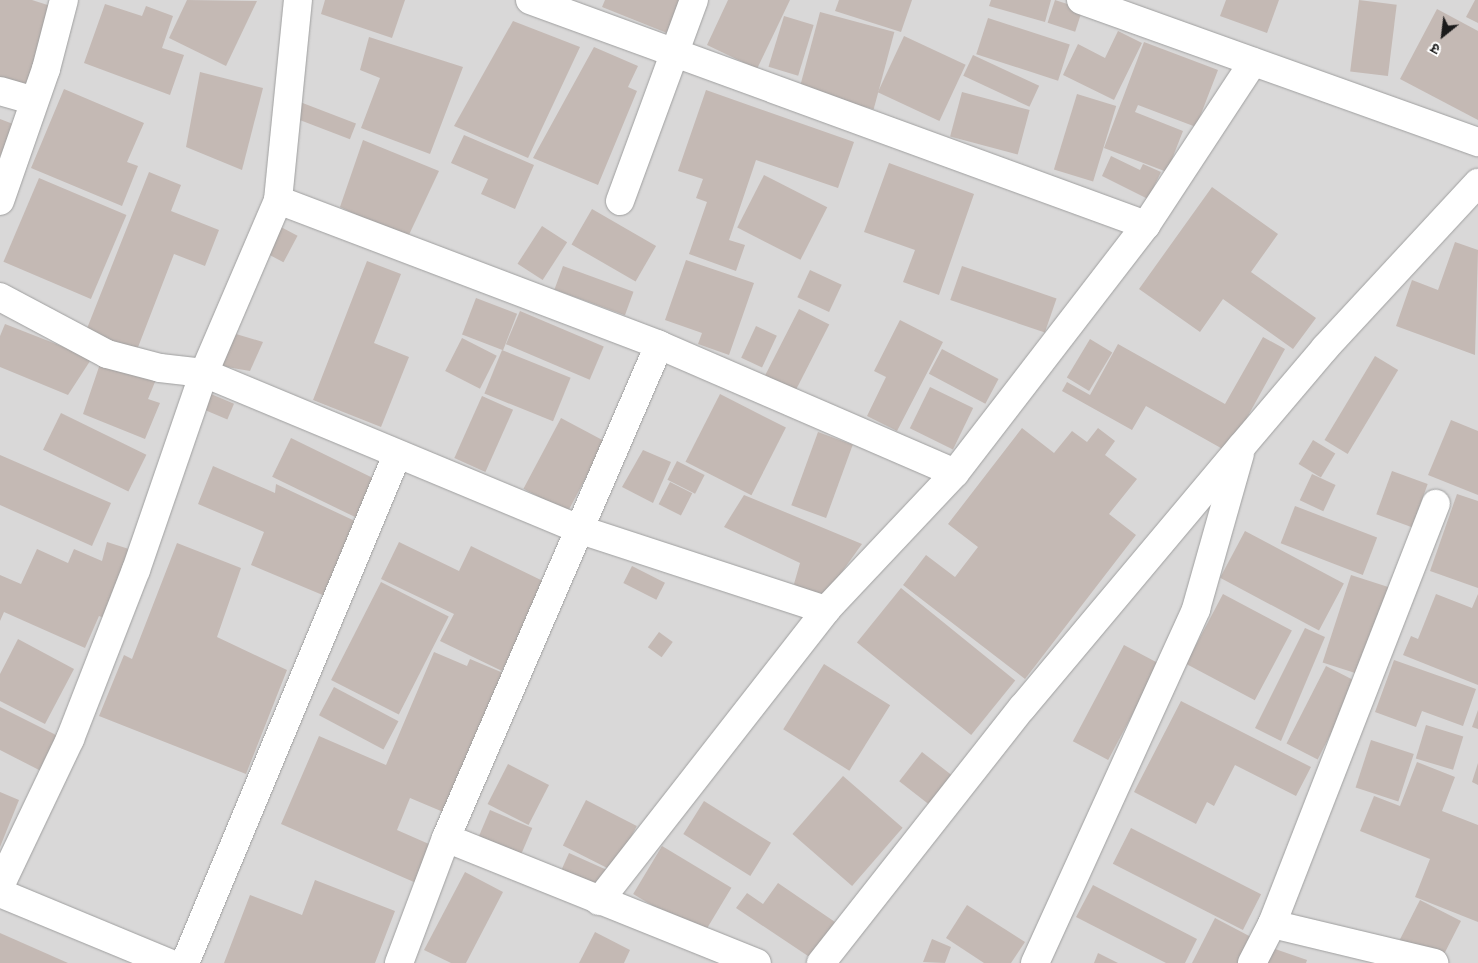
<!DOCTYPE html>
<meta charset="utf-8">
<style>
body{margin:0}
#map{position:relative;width:1478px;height:963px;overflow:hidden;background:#ece7e0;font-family:Rubik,"Noto Sans Devanagari",sans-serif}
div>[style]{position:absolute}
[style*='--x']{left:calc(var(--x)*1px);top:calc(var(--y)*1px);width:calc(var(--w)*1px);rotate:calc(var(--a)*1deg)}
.residential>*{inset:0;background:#d9d8d8;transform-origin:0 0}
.building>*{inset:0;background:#c4b9b4;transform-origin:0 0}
.roads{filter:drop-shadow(0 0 1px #9f9f9f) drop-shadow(0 0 1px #9f9f9f)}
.minor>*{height:28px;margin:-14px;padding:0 14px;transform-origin:14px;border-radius:14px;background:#fff}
span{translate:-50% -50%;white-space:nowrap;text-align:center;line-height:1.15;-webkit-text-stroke:4.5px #fff;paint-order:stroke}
.north{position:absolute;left:1418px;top:10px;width:50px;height:50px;-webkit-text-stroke:4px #fff;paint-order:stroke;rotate:209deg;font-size:14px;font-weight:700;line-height:20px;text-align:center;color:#1b1b1b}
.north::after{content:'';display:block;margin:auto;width:18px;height:22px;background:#1b1b1b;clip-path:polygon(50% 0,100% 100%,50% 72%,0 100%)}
</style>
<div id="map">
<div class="residential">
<div style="left:0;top:0;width:1478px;height:963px"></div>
</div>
<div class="building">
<div style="clip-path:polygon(0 0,32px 0,57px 8px,33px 88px,0 78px)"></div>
<div style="clip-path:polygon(187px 0,257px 1px,226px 66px,169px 38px)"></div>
<div style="clip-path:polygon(325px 0,405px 0,392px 38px,321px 14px)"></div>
<div style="clip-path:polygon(605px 0,686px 0,672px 35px,602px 7px)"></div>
<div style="clip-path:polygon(728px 0,790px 0,757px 69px,707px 45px)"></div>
<div style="clip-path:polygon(839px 0,912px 0,901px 32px,835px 11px)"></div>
<div style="clip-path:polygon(991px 0,1051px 0,1045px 22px,989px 6px)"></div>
<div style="left:1055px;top:0;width:29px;height:24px;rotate:18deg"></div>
<div style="clip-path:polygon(1226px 0,1279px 0,1267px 33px,1220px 16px)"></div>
<div style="left:1359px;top:0;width:38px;height:72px;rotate:7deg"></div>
<div style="clip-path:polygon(1475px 0,1478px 0,1478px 23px,1466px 17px)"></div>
<div style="clip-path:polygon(105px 4px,142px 16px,146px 6px,173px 16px,162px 48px,184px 55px,170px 95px,84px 63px)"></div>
<div style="clip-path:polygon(1437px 9px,1478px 31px,1478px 120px,1400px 79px)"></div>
<div style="left:820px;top:12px;width:77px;height:80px;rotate:15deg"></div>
<div style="left:784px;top:16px;width:31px;height:53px;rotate:17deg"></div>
<div style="left:988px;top:18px;width:86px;height:38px;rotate:18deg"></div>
<div style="clip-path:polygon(513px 21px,580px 47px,528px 158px,454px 126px)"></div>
<div style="clip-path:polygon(1118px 31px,1142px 43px,1114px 100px,1063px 75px,1078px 44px,1105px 58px)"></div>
<div style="left:904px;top:36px;width:68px;height:62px;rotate:25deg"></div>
<div style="clip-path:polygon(369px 37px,463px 67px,430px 154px,361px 128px,380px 78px,360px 70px)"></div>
<div style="clip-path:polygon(1144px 42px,1218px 70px,1196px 127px,1138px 105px,1135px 112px,1183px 131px,1167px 172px,1104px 148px)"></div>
<div style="clip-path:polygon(594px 47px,638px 66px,628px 87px,637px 91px,598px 185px,533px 158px)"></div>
<div style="left:973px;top:55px;width:73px;height:23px;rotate:25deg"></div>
<div style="clip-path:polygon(200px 72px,263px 88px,242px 170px,186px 147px)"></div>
<div style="clip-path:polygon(64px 89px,144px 123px,127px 162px,138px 166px,122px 206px,31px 168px)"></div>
<div style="clip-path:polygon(706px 90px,854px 142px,838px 188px,756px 160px,729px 240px,745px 245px,736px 271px,689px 254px,707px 202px,696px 198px,703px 179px,678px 171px)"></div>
<div style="left:962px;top:92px;width:70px;height:46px;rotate:15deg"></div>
<div style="left:1077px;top:94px;width:41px;height:79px;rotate:17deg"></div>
<div style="left:300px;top:102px;width:60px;height:17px;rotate:21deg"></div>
<div style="clip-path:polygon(0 119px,13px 124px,0 157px)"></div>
<div style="clip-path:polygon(464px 135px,534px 165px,515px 209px,481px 194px,488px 179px,451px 163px)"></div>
<div style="clip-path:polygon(363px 140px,439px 171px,407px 239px,340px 207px)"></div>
<div style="clip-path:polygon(1111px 156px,1140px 170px,1143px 164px,1161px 172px,1148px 199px,1102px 176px)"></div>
<div style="clip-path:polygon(889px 163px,974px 194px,939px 295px,903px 282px,915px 250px,864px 232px)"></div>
<div style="clip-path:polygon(149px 172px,181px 185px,171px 211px,219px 230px,205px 266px,174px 254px,135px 355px,84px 336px)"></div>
<div style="left:764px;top:175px;width:71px;height:59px;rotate:27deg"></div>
<div style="left:39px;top:178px;width:95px;height:91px;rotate:23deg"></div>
<div style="clip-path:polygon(1212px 187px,1278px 234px,1251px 272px,1316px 318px,1293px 349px,1223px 299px,1200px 332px,1139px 289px)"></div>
<div style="left:592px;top:209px;width:74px;height:41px;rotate:30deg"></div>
<div style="left:279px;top:226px;width:21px;height:30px;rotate:28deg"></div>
<div style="left:542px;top:226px;width:30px;height:45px;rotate:33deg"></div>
<div style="clip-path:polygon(1455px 242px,1478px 250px,1475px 355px,1396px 326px,1412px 280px,1438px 290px)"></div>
<div style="clip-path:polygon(686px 260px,754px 283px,729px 355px,698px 344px,702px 333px,665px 320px)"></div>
<div style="clip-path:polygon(367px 261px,401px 274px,374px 343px,409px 357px,381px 427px,313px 400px)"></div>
<div style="left:563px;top:266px;width:75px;height:25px;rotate:20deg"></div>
<div style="left:962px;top:266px;width:100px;height:36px;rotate:19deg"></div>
<div style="left:810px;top:270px;width:35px;height:30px;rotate:25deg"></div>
<div style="left:476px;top:298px;width:44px;height:39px;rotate:21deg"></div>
<div style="left:799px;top:309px;width:34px;height:77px;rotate:27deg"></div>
<div style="left:520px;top:311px;width:91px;height:36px;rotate:23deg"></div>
<div style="clip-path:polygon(900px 320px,943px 342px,897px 431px,867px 416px,886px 377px,874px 371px)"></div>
<div style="clip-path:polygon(5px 324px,92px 358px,68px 395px,0 367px,0 336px)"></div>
<div style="left:756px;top:326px;width:23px;height:35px;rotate:25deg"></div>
<div style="clip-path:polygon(236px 334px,263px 342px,250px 371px,221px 366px)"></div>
<div style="clip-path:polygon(1263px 337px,1285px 349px,1228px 452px,1146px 406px,1132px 430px,1062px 391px,1067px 382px,1090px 395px,1118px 344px,1225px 404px)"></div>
<div style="left:462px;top:338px;width:39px;height:37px;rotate:27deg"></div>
<div style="left:1090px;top:339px;width:26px;height:45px;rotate:31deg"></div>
<div style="left:942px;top:349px;width:64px;height:28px;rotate:28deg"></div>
<div style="left:502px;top:350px;width:74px;height:47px;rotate:22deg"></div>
<div style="left:1375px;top:356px;width:27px;height:98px;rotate:31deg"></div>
<div style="clip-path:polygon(102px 358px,157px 377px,148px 399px,160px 403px,145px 439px,83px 414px)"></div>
<div style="left:930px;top:387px;width:48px;height:46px;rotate:26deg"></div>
<div style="left:211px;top:394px;width:25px;height:17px;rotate:23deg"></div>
<div style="left:720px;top:394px;width:74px;height:76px;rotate:27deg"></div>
<div style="left:482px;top:396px;width:34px;height:68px;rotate:24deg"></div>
<div style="left:61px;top:413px;width:95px;height:41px;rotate:26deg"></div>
<div style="left:561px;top:418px;width:50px;height:80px;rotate:28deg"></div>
<div style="clip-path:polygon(1451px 420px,1478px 431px,1478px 495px,1428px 475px)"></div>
<div style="clip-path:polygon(1022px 428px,1054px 453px,1072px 431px,1087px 442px,1098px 428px,1115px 441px,1105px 455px,1137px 479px,1109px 514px,1136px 535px,1025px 679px,903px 585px,926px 555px,955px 577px,978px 547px,948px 524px)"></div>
<div style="left:818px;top:432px;width:37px;height:78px;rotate:20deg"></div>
<div style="left:291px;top:438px;width:98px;height:43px;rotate:26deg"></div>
<div style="left:1313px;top:440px;width:26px;height:28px;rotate:31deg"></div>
<div style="clip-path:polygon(643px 450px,671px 462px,653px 503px,622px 487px)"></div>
<div style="clip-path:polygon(0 455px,111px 503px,92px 546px,0 505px)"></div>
<div style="left:677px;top:461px;width:31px;height:21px;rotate:27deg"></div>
<div style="clip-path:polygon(213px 466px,275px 493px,276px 484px,357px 522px,325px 596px,251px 565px,264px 532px,198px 504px)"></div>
<div style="left:1392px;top:471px;width:38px;height:46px;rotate:20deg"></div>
<div style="left:1312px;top:474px;width:26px;height:29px;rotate:25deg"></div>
<div style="left:670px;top:482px;width:25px;height:25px;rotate:27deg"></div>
<div style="clip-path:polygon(1457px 494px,1478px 501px,1478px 588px,1430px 571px)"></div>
<div style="clip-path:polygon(744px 495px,862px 544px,821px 601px,794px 584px,800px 563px,724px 527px)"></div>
<div style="left:1295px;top:506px;width:88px;height:40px;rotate:21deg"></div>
<div style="left:1245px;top:531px;width:112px;height:53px;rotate:28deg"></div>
<div style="clip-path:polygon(107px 542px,132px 550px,107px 619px,99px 616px,85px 648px,4px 612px,0 621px,0 575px,21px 584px,37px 549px,68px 563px,74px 549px,102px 561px)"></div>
<div style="clip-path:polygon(399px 542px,459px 571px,471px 546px,545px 582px,502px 671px,440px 641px,454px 614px,381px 579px)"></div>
<div style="clip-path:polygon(177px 543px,241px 568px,217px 637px,287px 670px,246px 774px,99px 716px,124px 655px,132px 659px)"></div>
<div style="left:632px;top:566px;width:37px;height:19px;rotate:27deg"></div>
<div style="left:1351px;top:575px;width:44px;height:92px;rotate:18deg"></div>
<div style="left:381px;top:582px;width:76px;height:110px;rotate:27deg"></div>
<div style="left:901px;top:588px;width:147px;height:70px;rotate:39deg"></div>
<div style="left:1223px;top:594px;width:78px;height:79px;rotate:28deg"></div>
<div style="clip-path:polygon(1436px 594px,1472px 608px,1478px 594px,1478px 685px,1403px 655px,1411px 636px,1418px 639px)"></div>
<div style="clip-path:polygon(1305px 628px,1325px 637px,1281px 741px,1255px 728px)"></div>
<div style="left:659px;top:632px;width:17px;height:19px;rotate:36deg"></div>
<div style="clip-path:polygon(18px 639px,74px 669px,45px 724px,0 701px,0 674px)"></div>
<div style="left:1124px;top:645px;width:40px;height:109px;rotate:28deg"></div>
<div style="clip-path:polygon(434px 652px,467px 666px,470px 659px,508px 675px,448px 814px,410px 798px,397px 830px,438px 848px,423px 886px,281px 824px,319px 736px,386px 765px)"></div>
<div style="clip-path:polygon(1394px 660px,1476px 689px,1463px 726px,1422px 711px,1416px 727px,1375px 712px)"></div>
<div style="left:824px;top:664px;width:78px;height:77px;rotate:32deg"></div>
<div style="left:1326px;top:666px;width:35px;height:87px;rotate:27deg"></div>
<div style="left:334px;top:687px;width:73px;height:32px;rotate:28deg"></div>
<div style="clip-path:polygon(1181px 701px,1311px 767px,1296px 796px,1235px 765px,1214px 806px,1207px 802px,1196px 824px,1134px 792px)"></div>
<div style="clip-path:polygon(0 707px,60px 737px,43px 772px,0 750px)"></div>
<div style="clip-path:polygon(1478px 710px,1478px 729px,1472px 727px)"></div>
<div style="left:1426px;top:725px;width:39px;height:35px;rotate:17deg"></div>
<div style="left:1371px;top:740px;width:45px;height:50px;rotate:18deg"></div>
<div style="left:922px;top:752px;width:44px;height:37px;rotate:38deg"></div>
<div style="clip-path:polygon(1417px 762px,1455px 777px,1442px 811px,1478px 825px,1478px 922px,1415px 897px,1430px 859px,1360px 831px,1374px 796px,1400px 806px)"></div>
<div style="clip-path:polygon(1478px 763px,1478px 785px,1472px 782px)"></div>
<div style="left:508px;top:764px;width:46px;height:45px;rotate:27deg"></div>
<div style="left:843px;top:776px;width:79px;height:77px;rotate:41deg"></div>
<div style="clip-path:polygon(0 792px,19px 800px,0 847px)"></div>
<div style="left:586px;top:800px;width:57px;height:51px;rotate:27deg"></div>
<div style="left:704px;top:801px;width:79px;height:39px;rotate:32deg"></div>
<div style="left:490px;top:810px;width:46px;height:32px;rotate:23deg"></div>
<div style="left:1131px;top:828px;width:146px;height:40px;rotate:27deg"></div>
<div style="left:662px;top:846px;width:81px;height:56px;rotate:31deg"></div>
<div style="left:569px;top:853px;width:44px;height:25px;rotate:24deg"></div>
<div style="clip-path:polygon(465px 872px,503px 892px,466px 963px,451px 963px,424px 950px)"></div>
<div style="clip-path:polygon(315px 880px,395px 911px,375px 963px,224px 963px,250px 895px,302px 915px)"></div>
<div style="clip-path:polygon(778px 883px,835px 922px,811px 958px,736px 908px,747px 893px,763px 904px)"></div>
<div style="clip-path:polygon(1093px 885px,1197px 939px,1185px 963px,1166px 963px,1076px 917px)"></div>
<div style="left:1420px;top:900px;width:46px;height:47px;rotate:27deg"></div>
<div style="clip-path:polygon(967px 905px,1025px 942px,1011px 963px,984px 963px,946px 938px)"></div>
<div style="clip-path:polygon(1215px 918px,1253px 938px,1240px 963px,1192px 963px)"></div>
<div style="clip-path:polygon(595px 932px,630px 950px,624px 963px,579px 963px)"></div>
<div style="clip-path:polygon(0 933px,68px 963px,0 963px)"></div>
<div style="clip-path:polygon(932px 939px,951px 947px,945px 963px,923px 962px)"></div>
<div style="clip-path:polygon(1266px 946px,1307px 960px,1306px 963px,1259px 963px)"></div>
<div style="clip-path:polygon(1098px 953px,1118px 963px,1094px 963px)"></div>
</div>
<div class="roads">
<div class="minor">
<div style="--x:530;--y:0;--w:656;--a:20.07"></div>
<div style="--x:1081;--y:0;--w:422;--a:19.7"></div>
<div style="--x:0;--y:91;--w:35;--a:16"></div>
<div style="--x:278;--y:200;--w:201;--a:-84.3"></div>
<div style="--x:0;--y:201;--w:140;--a:-70.8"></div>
<div style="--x:46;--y:69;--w:71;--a:-75.4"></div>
<div style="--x:620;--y:201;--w:214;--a:-69.8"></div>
<div style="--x:0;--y:297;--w:121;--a:28"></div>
<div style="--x:107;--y:354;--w:55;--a:14.8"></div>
<div style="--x:160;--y:368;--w:44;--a:6.5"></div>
<div style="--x:204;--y:373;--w:405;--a:22.6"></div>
<div style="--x:578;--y:529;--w:261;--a:18.1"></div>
<div style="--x:446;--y:838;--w:537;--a:-66.63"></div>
<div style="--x:0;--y:886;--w:163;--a:-64.5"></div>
<div style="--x:70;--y:739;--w:181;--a:-68.7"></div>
<div style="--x:136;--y:570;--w:208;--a:-71"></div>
<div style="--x:204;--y:373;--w:188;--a:-66.8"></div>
<div style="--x:278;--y:200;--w:408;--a:20.8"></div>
<div style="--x:659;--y:345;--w:322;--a:23.4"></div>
<div style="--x:0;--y:893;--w:183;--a:22.5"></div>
<div style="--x:599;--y:901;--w:369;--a:-52"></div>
<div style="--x:826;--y:610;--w:188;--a:-46.7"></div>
<div style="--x:955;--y:473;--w:313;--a:-52.4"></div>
<div style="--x:1146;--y:225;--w:195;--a:-56.7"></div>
<div style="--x:1272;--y:924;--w:451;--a:-68.7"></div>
<div style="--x:185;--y:963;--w:550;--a:-67.35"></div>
<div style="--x:399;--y:963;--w:134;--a:-69.4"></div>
<div style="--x:446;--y:838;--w:335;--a:21.9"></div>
<div style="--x:821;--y:963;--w:325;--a:-51.8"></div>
<div style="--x:1022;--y:708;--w:342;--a:-50"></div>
<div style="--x:1242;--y:446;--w:128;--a:-49.7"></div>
<div style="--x:1325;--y:348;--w:225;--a:-47.2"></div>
<div style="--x:1035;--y:963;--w:389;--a:-65.5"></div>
<div style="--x:1196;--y:609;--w:161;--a:-74.2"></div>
<div style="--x:1252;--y:963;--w:44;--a:-62.9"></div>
<div style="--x:1272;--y:924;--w:167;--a:13.5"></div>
</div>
</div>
<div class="north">उ</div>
</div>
